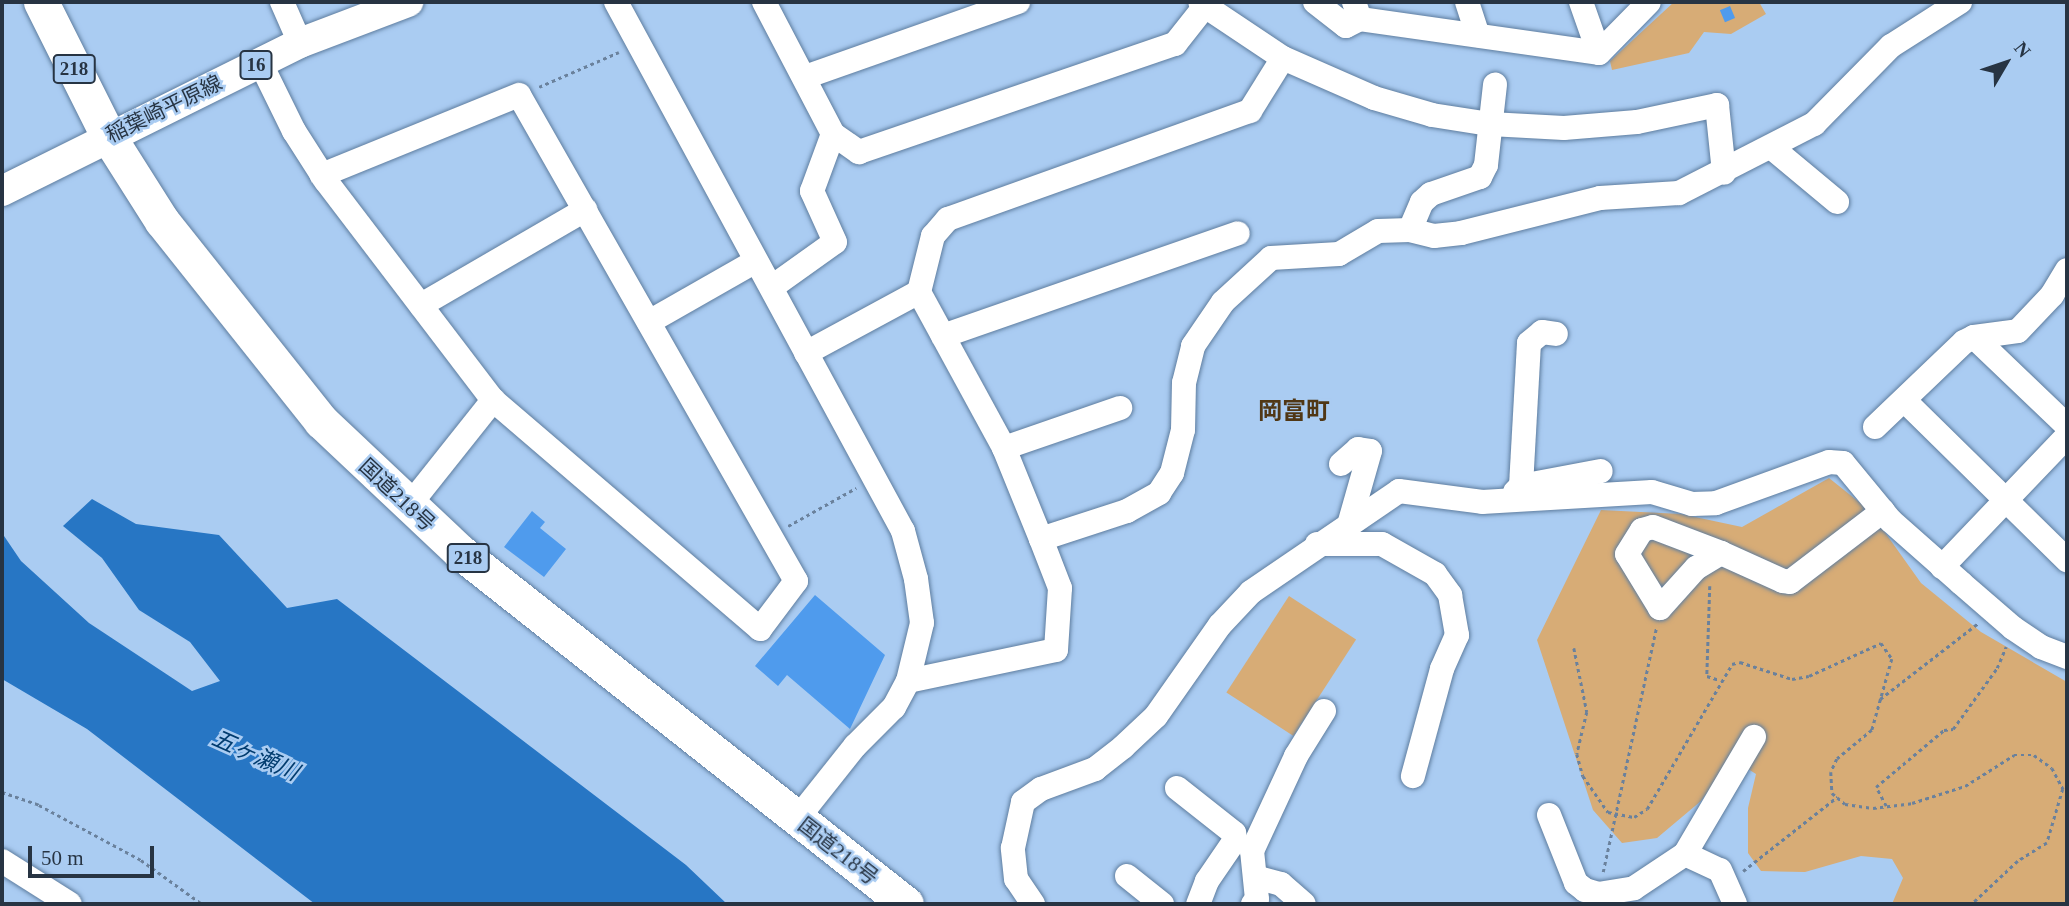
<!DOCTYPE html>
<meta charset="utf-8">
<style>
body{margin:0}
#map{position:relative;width:2069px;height:906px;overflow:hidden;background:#aaccf2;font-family:"Times New Roman","Noto Sans JP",serif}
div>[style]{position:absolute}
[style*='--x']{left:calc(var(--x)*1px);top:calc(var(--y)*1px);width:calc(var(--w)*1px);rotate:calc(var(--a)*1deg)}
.green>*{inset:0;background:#d7ac76;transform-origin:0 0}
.water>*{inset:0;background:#2776c4}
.building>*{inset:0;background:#4f9bed;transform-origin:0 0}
.path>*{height:2.5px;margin-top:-1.25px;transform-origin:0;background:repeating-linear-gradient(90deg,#6a819c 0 3.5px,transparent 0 7px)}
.roads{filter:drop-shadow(0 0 2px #5e7d9f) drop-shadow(0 0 2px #5e7d9f)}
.minor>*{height:24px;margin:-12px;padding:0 12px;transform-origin:12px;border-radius:12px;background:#fff}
.major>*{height:30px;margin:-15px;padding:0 15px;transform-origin:15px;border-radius:15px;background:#fff}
.highway>*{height:35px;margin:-17.5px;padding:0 17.5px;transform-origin:17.5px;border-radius:17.5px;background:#fff}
span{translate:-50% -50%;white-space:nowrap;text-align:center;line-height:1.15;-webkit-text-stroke:5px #aaccf2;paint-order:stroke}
.shield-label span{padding:2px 5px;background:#aaccf2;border:2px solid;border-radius:5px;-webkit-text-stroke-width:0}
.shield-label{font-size:19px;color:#273443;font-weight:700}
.street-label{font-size:21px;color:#273443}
.water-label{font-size:23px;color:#023c6f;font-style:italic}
.quarter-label{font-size:24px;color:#503715;font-weight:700}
.frame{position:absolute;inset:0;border:4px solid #273443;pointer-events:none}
.north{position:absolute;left:1971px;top:28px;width:70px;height:70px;-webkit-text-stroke:5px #aaccf2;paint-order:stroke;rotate:51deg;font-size:19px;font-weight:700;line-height:28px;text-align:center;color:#273443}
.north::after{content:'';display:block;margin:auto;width:24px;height:32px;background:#273443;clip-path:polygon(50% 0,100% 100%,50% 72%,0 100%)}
.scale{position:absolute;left:28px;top:846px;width:126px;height:32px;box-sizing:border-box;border:4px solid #273443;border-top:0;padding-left:9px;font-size:21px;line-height:24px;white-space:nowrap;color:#273443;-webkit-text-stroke:5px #aaccf2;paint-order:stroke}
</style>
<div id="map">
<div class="green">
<div style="clip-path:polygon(1674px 2px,1759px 2px,1766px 14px,1731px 34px,1704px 32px,1689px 53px,1612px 70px,1610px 61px)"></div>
<div style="clip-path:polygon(1829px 478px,1869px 510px,1921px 583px,1981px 632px,2067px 682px,2067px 904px,1892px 904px,1903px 878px,1892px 859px,1861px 856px,1805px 872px,1761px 871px,1748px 853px,1748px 808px,1756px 774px,1732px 759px,1701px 801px,1657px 838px,1622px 843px,1593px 810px,1537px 640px,1601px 510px,1681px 514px,1742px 527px)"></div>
<div style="left:1289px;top:596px;width:80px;height:115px;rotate:33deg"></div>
</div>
<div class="water">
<div style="clip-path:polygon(92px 499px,136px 524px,219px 535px,287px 608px,337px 599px,686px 865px,727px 904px,315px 904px,87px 729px,2px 679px,2px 533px,21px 561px,89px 623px,192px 691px,220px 681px,190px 642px,139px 610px,102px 558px,63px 526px)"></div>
</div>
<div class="building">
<div style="left:1730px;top:6px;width:13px;height:11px;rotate:67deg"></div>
<div style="clip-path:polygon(532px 511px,545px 522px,540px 528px,566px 549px,544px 577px,504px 547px)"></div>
<div style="clip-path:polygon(815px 595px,885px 655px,850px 729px,787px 675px,778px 686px,755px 666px)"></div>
</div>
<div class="path">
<div style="--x:539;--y:87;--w:87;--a:-23.6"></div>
<div style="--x:788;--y:526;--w:78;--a:-29.2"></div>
<div style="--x:1710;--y:586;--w:90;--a:91.9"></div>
<div style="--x:1707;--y:676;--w:13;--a:18"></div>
<div style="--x:1574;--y:648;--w:65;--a:78.5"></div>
<div style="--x:1587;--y:712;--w:43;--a:103.4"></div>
<div style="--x:1577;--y:754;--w:23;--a:75"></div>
<div style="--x:1583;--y:776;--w:44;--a:55.2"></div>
<div style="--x:1608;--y:812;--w:26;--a:11"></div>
<div style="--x:1634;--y:817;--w:15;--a:-32"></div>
<div style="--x:1647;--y:809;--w:168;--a:-59.6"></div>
<div style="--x:1732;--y:664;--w:8;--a:-14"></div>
<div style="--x:1740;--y:662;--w:55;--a:18.1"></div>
<div style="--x:1792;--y:679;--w:17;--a:-10"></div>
<div style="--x:1809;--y:676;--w:79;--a:-24.6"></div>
<div style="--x:1881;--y:643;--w:19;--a:55"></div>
<div style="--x:1892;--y:659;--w:74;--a:105.7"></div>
<div style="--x:1872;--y:730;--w:45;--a:140.4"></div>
<div style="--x:1837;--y:759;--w:14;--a:115"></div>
<div style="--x:1831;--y:772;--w:21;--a:87"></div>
<div style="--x:1832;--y:793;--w:17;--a:40"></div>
<div style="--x:1845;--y:804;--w:28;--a:8"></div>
<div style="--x:1873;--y:808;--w:39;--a:-7"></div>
<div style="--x:1912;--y:803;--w:56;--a:-17.8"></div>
<div style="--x:1965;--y:786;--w:58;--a:-32.3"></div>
<div style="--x:2014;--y:755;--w:20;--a:0"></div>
<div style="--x:2034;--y:755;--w:22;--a:36"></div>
<div style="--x:2052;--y:768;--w:24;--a:62"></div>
<div style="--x:2063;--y:789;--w:56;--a:106.5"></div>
<div style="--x:2047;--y:843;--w:34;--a:148"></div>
<div style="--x:2018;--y:861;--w:63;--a:136.9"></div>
<div style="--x:1880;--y:699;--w:123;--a:-37.7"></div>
<div style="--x:2;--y:792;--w:39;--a:19"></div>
<div style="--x:39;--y:805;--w:116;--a:28.3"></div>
<div style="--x:141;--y:860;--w:75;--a:35.8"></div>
<div style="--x:1886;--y:806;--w:21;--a:-118"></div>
<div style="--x:1876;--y:787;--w:89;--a:-40"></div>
<div style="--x:1944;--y:730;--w:9;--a:-6"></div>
<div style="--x:1953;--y:729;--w:75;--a:-54.2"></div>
<div style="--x:1997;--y:668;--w:23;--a:-67"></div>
<div style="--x:1743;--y:871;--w:120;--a:-38.2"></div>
<div style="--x:1603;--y:872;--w:249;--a:-77.7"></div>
</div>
<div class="roads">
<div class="minor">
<div style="--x:282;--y:2;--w:45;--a:66.3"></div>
<div style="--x:616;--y:2;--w:602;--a:61.52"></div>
<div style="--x:903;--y:531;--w:50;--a:74.8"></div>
<div style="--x:916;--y:579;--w:44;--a:82.2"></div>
<div style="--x:922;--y:623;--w:60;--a:103.6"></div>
<div style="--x:908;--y:681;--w:30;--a:118"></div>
<div style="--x:894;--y:707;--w:55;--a:135"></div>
<div style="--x:855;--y:746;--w:93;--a:128.5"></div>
<div style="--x:764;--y:2;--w:149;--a:62.4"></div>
<div style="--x:833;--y:134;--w:32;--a:35"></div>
<div style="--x:859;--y:152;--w:334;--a:-18.9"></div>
<div style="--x:1175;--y:44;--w:48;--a:-51.7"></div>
<div style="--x:1205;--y:6;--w:6;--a:-141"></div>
<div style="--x:1315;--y:2;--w:39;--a:38"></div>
<div style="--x:1346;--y:26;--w:16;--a:-27"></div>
<div style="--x:1354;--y:2;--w:18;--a:71"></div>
<div style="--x:1360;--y:19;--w:241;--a:8.1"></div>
<div style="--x:1599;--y:53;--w:71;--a:-45.6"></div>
<div style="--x:1467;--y:2;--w:35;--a:72"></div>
<div style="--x:1581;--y:2;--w:54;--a:70.6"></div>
<div style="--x:1205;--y:6;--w:94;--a:33.7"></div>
<div style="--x:1283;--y:58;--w:99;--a:23.7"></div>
<div style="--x:1374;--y:98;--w:60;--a:16.3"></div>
<div style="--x:1432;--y:115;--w:59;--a:8.8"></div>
<div style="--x:1490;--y:124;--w:74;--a:3.1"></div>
<div style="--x:1564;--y:128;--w:73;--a:-4.7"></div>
<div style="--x:1637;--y:122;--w:82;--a:-12"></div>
<div style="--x:1717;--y:105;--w:68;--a:84.1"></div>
<div style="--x:260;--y:62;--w:77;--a:63.8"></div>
<div style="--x:294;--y:131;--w:59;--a:57.4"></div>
<div style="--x:326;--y:181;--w:275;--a:52.7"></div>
<div style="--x:493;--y:400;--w:352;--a:40.6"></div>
<div style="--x:760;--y:629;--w:60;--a:-53.1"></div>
<div style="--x:796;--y:581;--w:559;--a:-119.68"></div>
<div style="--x:519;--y:95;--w:213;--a:157.9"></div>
<div style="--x:805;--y:77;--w:226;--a:-19.4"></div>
<div style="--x:1771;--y:147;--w:86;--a:39.8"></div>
<div style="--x:1410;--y:230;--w:30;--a:-67"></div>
<div style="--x:1422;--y:202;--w:12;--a:-42"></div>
<div style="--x:1431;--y:194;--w:52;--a:-19.1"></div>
<div style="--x:1480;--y:177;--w:13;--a:-63"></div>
<div style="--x:1486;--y:165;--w:81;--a:-83.6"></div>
<div style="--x:772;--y:287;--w:77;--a:-35.5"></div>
<div style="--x:835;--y:242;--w:56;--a:-114.3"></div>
<div style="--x:812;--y:191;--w:61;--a:-69.8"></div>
<div style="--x:919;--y:292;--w:178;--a:61.4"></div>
<div style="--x:1004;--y:448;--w:98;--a:67.9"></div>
<div style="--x:421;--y:305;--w:190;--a:-30.1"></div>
<div style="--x:649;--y:322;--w:123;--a:-29.7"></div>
<div style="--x:943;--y:336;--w:312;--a:-19.2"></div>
<div style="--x:1974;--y:337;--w:129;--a:43.7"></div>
<div style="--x:806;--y:353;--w:128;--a:-28.4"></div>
<div style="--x:919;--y:292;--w:58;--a:-76"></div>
<div style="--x:933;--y:236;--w:23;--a:-49"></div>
<div style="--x:948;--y:219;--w:321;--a:-19.7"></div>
<div style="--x:1250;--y:111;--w:62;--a:-58.1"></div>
<div style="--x:1906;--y:402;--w:226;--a:44.5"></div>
<div style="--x:1875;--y:427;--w:123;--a:-43.7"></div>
<div style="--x:1964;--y:342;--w:11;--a:-27"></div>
<div style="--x:1974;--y:337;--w:44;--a:-7.8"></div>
<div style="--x:2018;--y:331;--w:50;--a:-46.6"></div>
<div style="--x:2052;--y:295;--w:29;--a:-59"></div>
<div style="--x:1004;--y:448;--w:123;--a:-19"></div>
<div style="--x:1341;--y:464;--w:23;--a:-41"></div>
<div style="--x:1358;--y:449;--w:12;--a:9"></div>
<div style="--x:1370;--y:451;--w:73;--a:105.9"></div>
<div style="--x:1521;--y:486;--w:143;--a:-86.8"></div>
<div style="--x:1529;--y:343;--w:17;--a:-40"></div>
<div style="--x:1542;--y:332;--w:14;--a:8"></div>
<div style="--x:1515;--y:492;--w:8;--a:-45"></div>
<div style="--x:1521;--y:486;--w:81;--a:-10.6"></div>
<div style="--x:408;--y:507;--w:137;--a:-51.5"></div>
<div style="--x:1317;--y:544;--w:65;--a:0"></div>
<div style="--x:1382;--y:544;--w:61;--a:29.5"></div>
<div style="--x:1435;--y:574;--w:26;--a:54"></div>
<div style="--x:1450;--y:595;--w:41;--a:80.1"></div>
<div style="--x:1457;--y:635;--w:37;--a:114"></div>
<div style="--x:1442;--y:669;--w:111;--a:105.2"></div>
<div style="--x:1721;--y:553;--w:29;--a:149"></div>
<div style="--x:1696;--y:568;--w:54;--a:132"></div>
<div style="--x:1660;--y:608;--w:63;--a:-121.4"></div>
<div style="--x:1627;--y:554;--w:28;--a:-58"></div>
<div style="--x:1642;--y:530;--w:11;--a:-15"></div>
<div style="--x:1653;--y:527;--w:73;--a:20.9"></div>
<div style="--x:1721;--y:553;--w:68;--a:24.3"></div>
<div style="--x:1783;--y:581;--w:7;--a:8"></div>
<div style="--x:1790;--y:582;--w:117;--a:-37.4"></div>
<div style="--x:1942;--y:567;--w:181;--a:-46.3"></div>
<div style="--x:908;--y:681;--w:151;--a:-11.8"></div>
<div style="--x:1056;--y:650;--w:62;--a:-86.3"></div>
<div style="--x:1060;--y:588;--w:53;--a:-111.2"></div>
<div style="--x:1041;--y:539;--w:90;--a:-18"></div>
<div style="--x:1127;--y:511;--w:37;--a:-29"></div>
<div style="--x:1159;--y:493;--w:24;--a:-57"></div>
<div style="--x:1172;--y:473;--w:44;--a:-75.7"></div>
<div style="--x:1183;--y:430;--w:47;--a:-88.8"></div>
<div style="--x:1184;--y:383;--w:38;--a:-76"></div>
<div style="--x:1193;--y:346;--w:53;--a:-55.7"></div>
<div style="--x:1223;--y:302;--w:65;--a:-42.5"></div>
<div style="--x:1271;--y:258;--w:68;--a:-3.4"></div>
<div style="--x:1339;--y:254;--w:45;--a:-30.5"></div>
<div style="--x:1378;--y:231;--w:32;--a:-2"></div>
<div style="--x:1410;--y:230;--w:25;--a:14"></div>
<div style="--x:1434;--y:236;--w:27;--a:-6"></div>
<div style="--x:1461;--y:233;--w:143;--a:-14.1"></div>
<div style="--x:1600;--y:198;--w:79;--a:-3.6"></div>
<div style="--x:1679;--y:193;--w:152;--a:-27.1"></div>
<div style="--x:1814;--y:124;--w:110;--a:-45.4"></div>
<div style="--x:1891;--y:46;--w:82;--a:-32.5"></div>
<div style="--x:1177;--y:788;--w:73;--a:38.3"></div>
<div style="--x:1234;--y:833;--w:7;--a:82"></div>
<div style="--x:1235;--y:840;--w:50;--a:124.3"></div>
<div style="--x:1207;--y:881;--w:25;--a:111"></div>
<div style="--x:1549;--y:815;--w:73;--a:68.3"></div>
<div style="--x:1576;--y:883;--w:11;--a:38"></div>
<div style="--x:1585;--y:890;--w:14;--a:17"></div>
<div style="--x:1598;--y:894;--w:36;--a:-9"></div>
<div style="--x:1634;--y:888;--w:61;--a:-33.7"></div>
<div style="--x:1685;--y:854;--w:38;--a:25"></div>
<div style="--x:1720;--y:870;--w:37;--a:66"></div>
<div style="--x:1685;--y:854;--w:136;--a:-59.5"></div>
<div style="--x:2;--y:861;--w:80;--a:32.3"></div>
<div style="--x:1127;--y:876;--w:45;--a:38.7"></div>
<div style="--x:1255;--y:877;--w:27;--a:15"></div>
<div style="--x:1281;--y:884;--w:30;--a:41"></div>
<div style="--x:1033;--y:904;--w:30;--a:-124"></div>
<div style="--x:1016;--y:879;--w:31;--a:-96"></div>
<div style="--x:1013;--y:848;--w:47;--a:-77.7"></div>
<div style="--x:1023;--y:802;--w:22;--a:-36"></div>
<div style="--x:1041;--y:789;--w:58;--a:-20.3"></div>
<div style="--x:1095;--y:769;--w:36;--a:-38"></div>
<div style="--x:1123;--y:747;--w:45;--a:-43.2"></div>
<div style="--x:1156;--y:716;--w:111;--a:-54.9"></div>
<div style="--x:1220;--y:625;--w:45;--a:-46.8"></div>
<div style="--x:1251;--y:592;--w:179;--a:-34.3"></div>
<div style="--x:1399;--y:491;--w:84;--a:7.5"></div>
<div style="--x:1482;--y:502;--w:170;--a:-3.4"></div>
<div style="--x:1652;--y:492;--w:42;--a:16.7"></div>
<div style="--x:1692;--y:504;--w:24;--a:-2"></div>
<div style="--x:1716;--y:503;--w:120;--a:-19.9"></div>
<div style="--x:1829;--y:462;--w:14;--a:4"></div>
<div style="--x:1843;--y:463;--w:75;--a:50.4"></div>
<div style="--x:1891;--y:521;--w:94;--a:41.5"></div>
<div style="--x:1961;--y:583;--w:69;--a:40.9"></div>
<div style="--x:2013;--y:628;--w:34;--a:34"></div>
<div style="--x:2041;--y:647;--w:28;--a:21"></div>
<div style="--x:1253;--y:904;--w:6;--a:-51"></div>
<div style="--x:1257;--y:899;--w:48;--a:-95.9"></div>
<div style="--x:1252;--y:851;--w:105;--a:-65.1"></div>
<div style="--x:1296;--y:756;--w:53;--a:-58.1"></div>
</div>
<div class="major">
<div style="--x:2;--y:191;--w:333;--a:-26.4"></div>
<div style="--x:300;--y:43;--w:116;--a:-20.8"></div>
</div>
<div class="highway">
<div style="--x:41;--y:2;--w:150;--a:63.4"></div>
<div style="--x:108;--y:136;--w:101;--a:57.6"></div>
<div style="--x:162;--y:221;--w:256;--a:51.5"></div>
<div style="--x:321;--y:421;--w:191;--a:43.3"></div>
<div style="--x:460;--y:552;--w:568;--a:38.28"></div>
</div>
</div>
<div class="shield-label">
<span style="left:256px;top:65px">16</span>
<span style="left:74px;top:69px">218</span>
<span style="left:468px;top:558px">218</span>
</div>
<div class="street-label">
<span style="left:164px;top:109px;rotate:-26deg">稲葉崎平原線</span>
<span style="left:397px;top:495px;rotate:43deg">国道218号</span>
<span style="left:838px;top:851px;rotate:38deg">国道218号</span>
</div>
<div class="water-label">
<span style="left:255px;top:756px;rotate:24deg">五ヶ瀬川</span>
</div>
<div class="quarter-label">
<span style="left:1294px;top:412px">岡富町</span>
</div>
<div class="frame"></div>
<div class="north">N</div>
<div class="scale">50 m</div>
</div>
